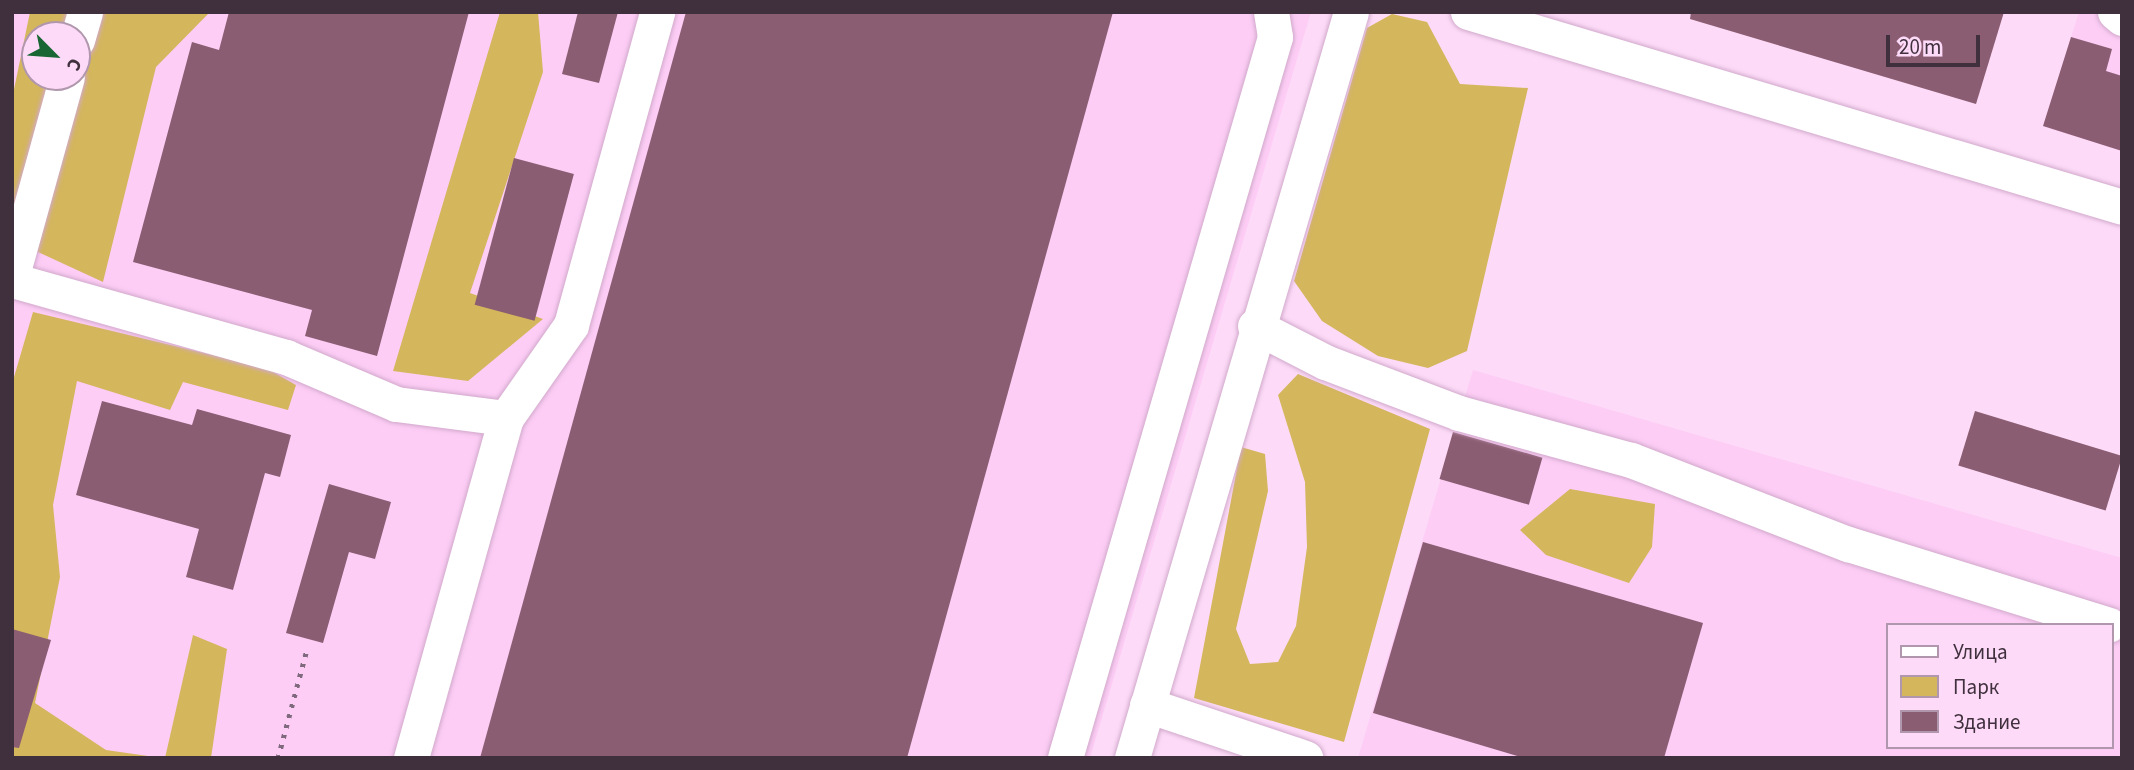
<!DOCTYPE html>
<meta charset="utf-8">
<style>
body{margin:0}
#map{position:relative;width:2134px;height:770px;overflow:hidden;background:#fddbf8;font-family:"Source Sans 3",sans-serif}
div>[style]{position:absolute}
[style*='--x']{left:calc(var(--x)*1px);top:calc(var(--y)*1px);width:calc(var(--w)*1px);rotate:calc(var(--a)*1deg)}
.built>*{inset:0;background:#fdcdf6}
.green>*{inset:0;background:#d4b65d}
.building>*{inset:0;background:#8b5d72;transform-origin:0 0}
.roads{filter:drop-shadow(0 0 2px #d1a9cb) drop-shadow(0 0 2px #d1a9cb)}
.minor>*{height:35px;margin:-17.5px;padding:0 17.5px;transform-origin:17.5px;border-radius:17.5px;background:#fff}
.rail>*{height:5px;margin-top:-2.5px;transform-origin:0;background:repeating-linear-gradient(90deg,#7f697c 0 3.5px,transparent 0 10.5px)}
span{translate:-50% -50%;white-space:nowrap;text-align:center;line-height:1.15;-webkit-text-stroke:7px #fddbf8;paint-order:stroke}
.frame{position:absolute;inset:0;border:14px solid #40303e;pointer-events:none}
.legend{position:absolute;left:1886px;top:623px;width:228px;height:126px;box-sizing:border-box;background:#fddbf8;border:2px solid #b197ae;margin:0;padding:9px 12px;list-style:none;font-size:21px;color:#40303e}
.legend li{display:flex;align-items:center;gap:14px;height:35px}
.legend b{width:35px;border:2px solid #b197ae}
.north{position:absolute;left:21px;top:21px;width:70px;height:70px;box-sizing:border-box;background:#fddbf8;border:2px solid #b197ae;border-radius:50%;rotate:115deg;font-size:19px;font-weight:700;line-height:28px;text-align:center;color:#40303e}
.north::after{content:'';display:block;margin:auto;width:24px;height:32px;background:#196635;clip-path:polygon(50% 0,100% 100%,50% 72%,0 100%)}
.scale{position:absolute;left:1886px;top:35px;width:94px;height:32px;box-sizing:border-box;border:4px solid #40303e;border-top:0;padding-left:9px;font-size:21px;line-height:24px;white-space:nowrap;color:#40303e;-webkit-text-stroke:5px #fddbf8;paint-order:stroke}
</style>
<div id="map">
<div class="built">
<div style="clip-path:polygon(evenodd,12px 12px,1311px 12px,1090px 758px,12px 758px,12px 12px,35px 35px,77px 35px,77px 77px,35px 77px,35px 35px)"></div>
<div style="clip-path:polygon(2079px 12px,2122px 12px,2122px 151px,2043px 126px)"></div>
<div style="clip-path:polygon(evenodd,1473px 370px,2122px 558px,2122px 758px,1358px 758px,1473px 370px,1887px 625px,2111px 625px,2111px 747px,1887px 747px,1887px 625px)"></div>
</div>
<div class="green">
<div style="clip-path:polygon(evenodd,30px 12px,210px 12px,156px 67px,103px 282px,12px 240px,12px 99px,30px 12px,35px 35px,77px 35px,77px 77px,35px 77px,35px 35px)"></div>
<div style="clip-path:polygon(500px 12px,538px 12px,543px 72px,470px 293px,543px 319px,468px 381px,393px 371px)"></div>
<div style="clip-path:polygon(1392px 14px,1427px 22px,1460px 84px,1528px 88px,1467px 351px,1428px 368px,1378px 356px,1322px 321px,1294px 281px,1367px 28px)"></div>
<div style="clip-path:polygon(33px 312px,266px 368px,296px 385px,288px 410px,183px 382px,170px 410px,77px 381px,53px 505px,60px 577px,35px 703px,106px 750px,162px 758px,12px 758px,12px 384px)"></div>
<div style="clip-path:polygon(1298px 374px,1430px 429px,1344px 742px,1194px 698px,1241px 447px,1265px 454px,1268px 491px,1236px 629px,1250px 664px,1278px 662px,1296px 626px,1307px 547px,1305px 482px,1278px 395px)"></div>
<div style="clip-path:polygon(1570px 489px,1655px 504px,1652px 547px,1629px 583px,1546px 555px,1520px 530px)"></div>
<div style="clip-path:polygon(193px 635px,227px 649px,211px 758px,165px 758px)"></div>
</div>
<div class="building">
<div style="clip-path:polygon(229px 12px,469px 12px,377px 356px,305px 336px,312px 310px,133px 262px,192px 42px,219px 50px)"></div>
<div style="clip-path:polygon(578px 12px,618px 12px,599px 83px,562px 74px)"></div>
<div style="clip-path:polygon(686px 12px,1113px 12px,907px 758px,480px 758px)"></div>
<div style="clip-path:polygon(1691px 12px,2004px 12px,1976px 104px,1690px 19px)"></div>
<div style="clip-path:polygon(2071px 37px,2112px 49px,2106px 71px,2122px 76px,2122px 151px,2043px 126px)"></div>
<div style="left:514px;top:158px;width:62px;height:152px;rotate:15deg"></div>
<div style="clip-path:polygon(102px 401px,192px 425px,197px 409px,291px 435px,280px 477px,265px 473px,233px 590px,186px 577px,199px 529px,76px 495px)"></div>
<div style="left:1975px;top:411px;width:154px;height:57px;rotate:17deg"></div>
<div style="left:1453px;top:432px;width:93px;height:49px;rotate:16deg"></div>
<div style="clip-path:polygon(329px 484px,391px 502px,375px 559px,349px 552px,323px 643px,286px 633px)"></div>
<div style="clip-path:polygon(1423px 542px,1703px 623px,1664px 758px,1524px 758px,1373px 713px)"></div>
<div style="clip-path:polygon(12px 629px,51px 640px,19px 748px,12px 747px)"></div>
</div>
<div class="roads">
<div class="minor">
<div style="--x:1468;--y:12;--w:682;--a:16.6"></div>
<div style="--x:2115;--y:12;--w:9;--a:41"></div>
<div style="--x:77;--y:40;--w:29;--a:-74"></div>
<div style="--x:12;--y:275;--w:205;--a:-74.5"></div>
<div style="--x:12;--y:280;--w:285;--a:15.7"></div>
<div style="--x:286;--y:357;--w:120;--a:23.1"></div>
<div style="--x:396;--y:404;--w:111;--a:7.3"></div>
<div style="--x:1255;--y:326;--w:79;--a:27.2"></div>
<div style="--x:1325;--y:362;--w:143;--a:20.8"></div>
<div style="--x:1459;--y:413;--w:178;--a:15.3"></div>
<div style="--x:1631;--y:460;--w:233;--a:21.2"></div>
<div style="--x:1848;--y:544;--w:273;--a:17.2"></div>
<div style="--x:1147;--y:705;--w:167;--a:18.5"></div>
<div style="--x:411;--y:758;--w:353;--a:-74.4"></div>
<div style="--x:506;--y:418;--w:113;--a:-55"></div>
<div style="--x:571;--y:325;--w:325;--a:-74.6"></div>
<div style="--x:1065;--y:758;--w:751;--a:-73.76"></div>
<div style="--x:1275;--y:37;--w:25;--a:-99"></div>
<div style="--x:1132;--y:758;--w:777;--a:-73.64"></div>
</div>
</div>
<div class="rail">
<div style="--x:278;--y:758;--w:113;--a:-75.1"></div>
</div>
<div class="frame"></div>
<ul class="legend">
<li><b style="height:9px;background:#fff"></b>Улица</li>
<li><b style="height:19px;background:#d4b65d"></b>Парк</li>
<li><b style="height:19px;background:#8b5d72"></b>Здание</li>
</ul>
<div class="north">С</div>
<div class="scale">20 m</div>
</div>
